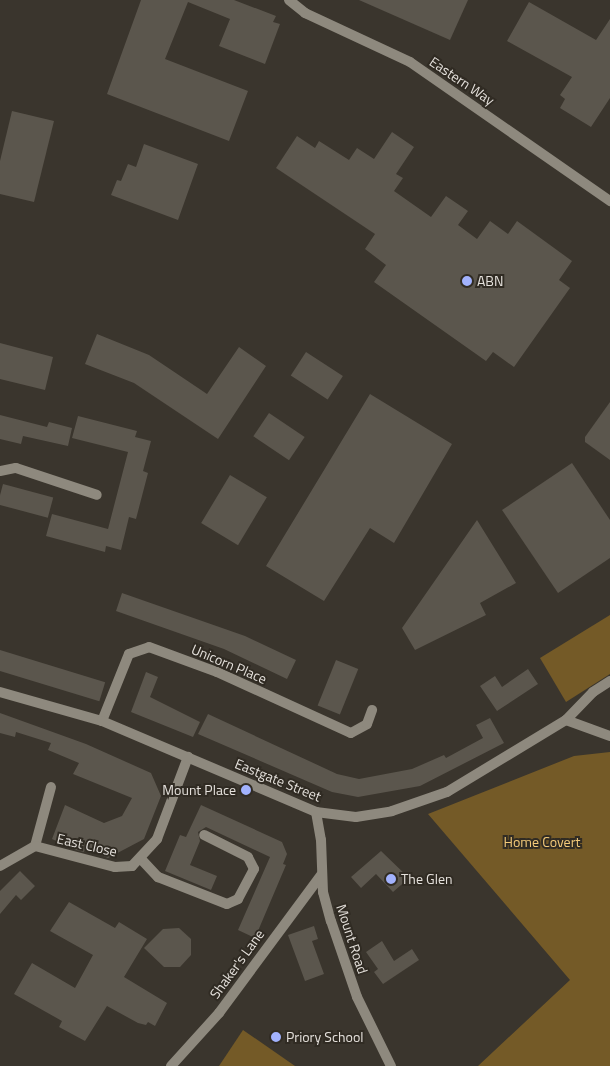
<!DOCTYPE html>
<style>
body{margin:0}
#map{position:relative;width:610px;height:1066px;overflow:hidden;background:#3a352d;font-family:"Titillium Web",sans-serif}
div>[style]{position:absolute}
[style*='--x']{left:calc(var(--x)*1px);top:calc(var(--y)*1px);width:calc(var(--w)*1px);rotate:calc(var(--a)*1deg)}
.green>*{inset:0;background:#745a27}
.building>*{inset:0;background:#5b564d;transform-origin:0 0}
.minor>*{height:10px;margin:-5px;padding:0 5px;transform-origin:5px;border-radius:5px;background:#8e897e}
.tertiary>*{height:10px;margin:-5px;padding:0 5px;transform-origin:5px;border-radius:5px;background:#8e897e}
.dots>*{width:14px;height:14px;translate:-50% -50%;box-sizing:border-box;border:2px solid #302b23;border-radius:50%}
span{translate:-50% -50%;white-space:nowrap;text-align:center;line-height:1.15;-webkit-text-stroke:4px #302b23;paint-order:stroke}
.street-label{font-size:14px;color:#e5e1dc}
.poi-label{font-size:14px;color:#e5e1dc}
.left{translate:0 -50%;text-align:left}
.right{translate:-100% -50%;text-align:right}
.park-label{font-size:14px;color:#f4ca79}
</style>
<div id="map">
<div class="green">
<div style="clip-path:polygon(610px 615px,610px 674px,566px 702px,540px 658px)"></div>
<div style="clip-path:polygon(610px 752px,610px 1066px,478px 1066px,570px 980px,428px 814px,574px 756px)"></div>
<div style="clip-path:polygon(243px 1030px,295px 1066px,219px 1066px)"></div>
</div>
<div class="building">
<div style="clip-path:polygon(141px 0,234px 0,276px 16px,273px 22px,280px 24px,265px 64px,219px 46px,230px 19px,188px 2px,165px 59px,248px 91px,229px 141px,107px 94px)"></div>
<div style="clip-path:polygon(359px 0,468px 0,450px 40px)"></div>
<div style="clip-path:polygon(529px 2px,596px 40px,610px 19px,610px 98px,591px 127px,560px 108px,565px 99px,560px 95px,572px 77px,507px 41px)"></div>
<div style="clip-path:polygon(12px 111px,54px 121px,34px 202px,0 194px,0 161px)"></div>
<div style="clip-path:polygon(392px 132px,414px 147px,396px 174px,403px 178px,394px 191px,431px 217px,446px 196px,468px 211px,458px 225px,477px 239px,490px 221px,508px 234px,517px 221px,572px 261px,559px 280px,570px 288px,514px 367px,493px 352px,486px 361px,374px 282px,386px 265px,365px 249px,375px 234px,276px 168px,297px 136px,315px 148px,319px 141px,349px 160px,357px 148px,374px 159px)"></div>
<div style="clip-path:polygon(144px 144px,198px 164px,178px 220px,111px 195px,117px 180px,121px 181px,128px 164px,136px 167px)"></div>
<div style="clip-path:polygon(97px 334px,149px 355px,207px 394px,239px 347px,266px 366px,218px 439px,134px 383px,85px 364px)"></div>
<div style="clip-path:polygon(0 343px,53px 357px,45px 390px,0 379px)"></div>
<div style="left:306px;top:352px;width:44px;height:28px;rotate:33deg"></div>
<div style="clip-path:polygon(370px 394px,452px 444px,394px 543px,370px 528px,324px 601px,266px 566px)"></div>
<div style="clip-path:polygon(610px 402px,610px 460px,585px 442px,585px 437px)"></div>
<div style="left:269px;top:413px;width:43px;height:28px;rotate:34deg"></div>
<div style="clip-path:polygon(0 415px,47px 427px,49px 422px,72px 428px,68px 446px,23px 436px,21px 444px,0 439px)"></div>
<div style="clip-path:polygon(78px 416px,137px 431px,135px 437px,151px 441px,143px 471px,148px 473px,136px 519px,129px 517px,121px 550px,106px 546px,105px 552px,46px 536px,52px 514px,108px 529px,128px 452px,72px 438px)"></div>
<div style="clip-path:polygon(572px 463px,610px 520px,610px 558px,558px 593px,502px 510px)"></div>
<div style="left:230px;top:475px;width:43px;height:56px;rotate:31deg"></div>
<div style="left:3px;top:484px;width:52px;height:21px;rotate:15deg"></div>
<div style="clip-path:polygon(477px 520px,516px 583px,480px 603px,486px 615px,415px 650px,402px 628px)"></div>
<div style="clip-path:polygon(122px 593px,245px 636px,296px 660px,287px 679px,224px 649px,116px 611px)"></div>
<div style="left:0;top:650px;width:110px;height:20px;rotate:17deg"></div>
<div style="left:336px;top:660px;width:24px;height:49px;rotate:22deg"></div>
<div style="clip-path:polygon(528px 669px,538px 684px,497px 711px,480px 686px,495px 676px,502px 687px)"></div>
<div style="clip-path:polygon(146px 672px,158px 677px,150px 697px,200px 722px,193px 737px,131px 712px)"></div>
<div style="clip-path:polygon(0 713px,86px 744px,151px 773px,161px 796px,144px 839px,108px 858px,85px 848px,84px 852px,76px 850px,52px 839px,65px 805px,104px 823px,122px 816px,132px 798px,73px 774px,79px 763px,48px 750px,51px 743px,16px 732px,15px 737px,0 733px)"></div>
<div style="clip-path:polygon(208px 714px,337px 774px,359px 779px,412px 769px,444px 755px,446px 758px,483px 738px,476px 725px,490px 718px,504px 743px,420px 786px,358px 797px,332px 792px,198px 734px)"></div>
<div style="clip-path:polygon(201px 805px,282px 842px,287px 854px,283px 864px,286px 865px,255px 938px,238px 930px,270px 857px,206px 827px,198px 832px,200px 841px,190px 865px,217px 876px,211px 890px,165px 871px,180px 835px,186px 837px)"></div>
<div style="clip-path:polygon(381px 851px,409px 878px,393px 892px,376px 874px,361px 888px,351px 877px)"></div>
<div style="clip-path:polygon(20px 871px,35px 886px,21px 900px,16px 895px,0 914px,0 891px)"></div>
<div style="clip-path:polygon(69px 902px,115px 928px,119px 922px,147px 939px,124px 977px,167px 1003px,155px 1026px,148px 1022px,146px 1025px,138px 1023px,107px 1006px,85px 1041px,59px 1027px,62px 1021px,14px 994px,32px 963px,75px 988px,93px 955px,50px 931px)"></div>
<div style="clip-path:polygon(314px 926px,318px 939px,312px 941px,324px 974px,305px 981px,288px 935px)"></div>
<div style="clip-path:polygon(179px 928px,191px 939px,191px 955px,180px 967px,164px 967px,144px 948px,163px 929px)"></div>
<div style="clip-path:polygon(382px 941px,394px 961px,412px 949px,419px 960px,383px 984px,374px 972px,378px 969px,366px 952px)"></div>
</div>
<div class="minor">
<div style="--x:289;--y:0;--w:21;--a:39"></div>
<div style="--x:305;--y:13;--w:116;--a:25"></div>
<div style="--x:410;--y:62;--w:244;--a:34.8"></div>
<div style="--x:0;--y:471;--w:16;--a:-11"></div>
<div style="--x:16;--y:468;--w:85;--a:18.4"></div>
<div style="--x:102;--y:721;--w:72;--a:-68.1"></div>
<div style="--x:129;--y:654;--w:21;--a:-19"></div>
<div style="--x:149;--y:647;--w:72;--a:20.2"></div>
<div style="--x:217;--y:672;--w:147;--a:24.5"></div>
<div style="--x:351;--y:733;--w:18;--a:-29"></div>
<div style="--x:367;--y:724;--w:15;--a:-70"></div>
<div style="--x:35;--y:846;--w:61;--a:-74.8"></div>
<div style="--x:141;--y:859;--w:25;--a:47"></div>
<div style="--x:158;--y:877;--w:74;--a:21.4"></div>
<div style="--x:227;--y:904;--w:12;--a:-24"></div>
<div style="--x:238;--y:899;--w:34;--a:-62"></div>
<div style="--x:254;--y:869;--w:13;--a:-117"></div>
<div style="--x:248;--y:857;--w:49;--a:-153.4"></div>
<div style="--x:0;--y:866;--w:40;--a:-29.7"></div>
<div style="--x:35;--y:846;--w:83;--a:14.7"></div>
<div style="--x:115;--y:867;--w:17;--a:-3"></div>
<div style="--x:132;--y:866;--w:37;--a:-47"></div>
<div style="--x:157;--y:839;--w:88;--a:-69.3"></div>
<div style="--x:171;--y:1066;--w:72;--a:-47.8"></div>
<div style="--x:219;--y:1013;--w:172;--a:-53.5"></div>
</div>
<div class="tertiary">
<div style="--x:0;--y:692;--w:106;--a:15.9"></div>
<div style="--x:102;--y:721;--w:233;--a:23"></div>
<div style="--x:316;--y:812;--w:40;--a:7.1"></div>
<div style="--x:356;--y:817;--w:36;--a:-9"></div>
<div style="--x:392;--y:811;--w:58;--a:-19.1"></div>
<div style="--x:447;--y:792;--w:139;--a:-31.2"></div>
<div style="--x:566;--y:720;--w:39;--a:-46"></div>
<div style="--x:593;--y:692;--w:20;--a:-33"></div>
<div style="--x:566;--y:720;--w:47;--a:20"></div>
<div style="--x:316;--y:812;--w:28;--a:80"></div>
<div style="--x:321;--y:840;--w:52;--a:87.8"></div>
<div style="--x:323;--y:892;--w:30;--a:75"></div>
<div style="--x:331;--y:921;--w:80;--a:71.1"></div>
<div style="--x:357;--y:997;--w:77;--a:63.8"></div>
</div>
<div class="dots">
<div style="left:467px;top:281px;background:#a2b2fd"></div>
<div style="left:246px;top:790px;background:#a2b2fd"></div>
<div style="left:391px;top:879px;background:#a2b2fd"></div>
<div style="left:276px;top:1037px;background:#a2b2fd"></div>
</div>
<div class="street-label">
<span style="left:462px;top:81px;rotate:34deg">Eastern Way</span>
<span style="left:229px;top:664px;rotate:23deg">Unicorn Place</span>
<span style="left:278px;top:780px;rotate:22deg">Eastgate Street</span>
<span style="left:87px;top:845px;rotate:13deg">East Close</span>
<span style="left:352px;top:939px;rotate:72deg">Mount Road</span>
<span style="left:237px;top:964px;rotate:-54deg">Shaker's Lane</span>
</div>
<div class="poi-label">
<span class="left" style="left:477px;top:281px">ABN</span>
<span class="right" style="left:236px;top:790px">Mount Place</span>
<span class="left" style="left:401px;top:879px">The Glen</span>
<span class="left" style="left:286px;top:1037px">Priory School</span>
</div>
<div class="park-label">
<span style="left:542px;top:842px">Home Covert</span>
</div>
</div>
